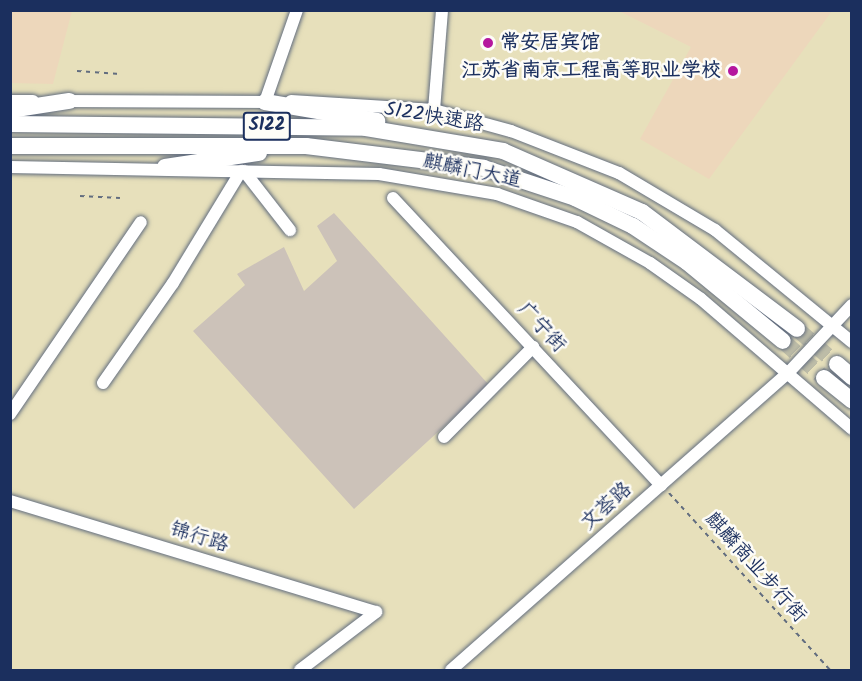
<!DOCTYPE html>
<meta charset="utf-8">
<style>
body{margin:0}
#map{position:relative;width:862px;height:681px;overflow:hidden;background:#e7e0bb;font-family:Kalam,"LXGW WenKai TC",sans-serif}
div>[style]{position:absolute}
[style*='--x']{left:calc(var(--x)*1px);top:calc(var(--y)*1px);width:calc(var(--w)*1px);rotate:calc(var(--a)*1deg)}
.built>*{inset:0;background:#edd7bb}
.industrial>*{inset:0;background:#ccc2b9}
.highway-tunnel>*{height:16px;margin-top:-8px;transform-origin:0;background:repeating-linear-gradient(90deg,#bebda8 0 16px,transparent 0 24px)}
.path>*{height:2px;margin-top:-1px;transform-origin:0;background:repeating-linear-gradient(90deg,#626d7f 0 4.5px,transparent 0 9px)}
.roads{filter:drop-shadow(0 0 2px #626d7f) drop-shadow(0 0 2px #626d7f)}
.minor>*{height:12px;margin:-6px;padding:0 6px;transform-origin:6px;border-radius:6px;background:#fff}
.highway>*{height:16px;margin:-8px;padding:0 8px;transform-origin:8px;border-radius:8px;background:#fff}
.dots>*{width:16px;height:16px;translate:-50% -50%;box-sizing:border-box;border:3px solid #fdfcf7;border-radius:50%}
span{translate:-50% -50%;white-space:nowrap;text-align:center;line-height:1.15;-webkit-text-stroke:5px #fdfcf7;paint-order:stroke}
.shield-label span{padding:2px 4px;background:#fdfcf7;border:2px solid;border-radius:4px;-webkit-text-stroke-width:0}
.shield-label{font-size:18px;color:#1b2f5e;font-weight:700}
.poi-label{font-size:20px;color:#1b2f5e;font-weight:700}
.left{translate:0 -50%;text-align:left}
.right{translate:-100% -50%;text-align:right}
.street-label{font-size:20px;color:#1b2f5e}
.frame{position:absolute;inset:0;border:12px solid #1b2f5e;pointer-events:none}
</style>
<div id="map">
<div class="built">
<div style="clip-path:polygon(11px 10px,72px 11px,53px 84px,11px 83px)"></div>
<div style="clip-path:polygon(619px 11px,832px 11px,709px 179px,640px 139px,691px 47px)"></div>
</div>
<div class="industrial">
<div style="clip-path:polygon(334px 213px,489px 385px,354px 509px,193px 331px,245px 285px,237px 274px,284px 247px,304px 291px,337px 261px,317px 226px)"></div>
</div>
<div class="highway-tunnel">
<div style="--x:797;--y:329;--w:53;--a:41.2"></div>
<div style="--x:783;--y:341;--w:55;--a:42.1"></div>
</div>
<div class="path">
<div style="--x:77;--y:71;--w:43;--a:4"></div>
<div style="--x:80;--y:196;--w:40;--a:2.9"></div>
<div style="--x:669;--y:493;--w:239;--a:47.7"></div>
</div>
<div class="roads">
<div class="minor">
<div style="--x:10;--y:101;--w:23;--a:0"></div>
<div style="--x:63;--y:101;--w:210;--a:0.3"></div>
<div style="--x:291;--y:101;--w:143;--a:3.6"></div>
<div style="--x:434;--y:110;--w:80;--a:15.3"></div>
<div style="--x:511;--y:131;--w:116;--a:21.3"></div>
<div style="--x:619;--y:173;--w:112;--a:30.7"></div>
<div style="--x:715;--y:230;--w:177;--a:39.3"></div>
<div style="--x:265;--y:102;--w:97;--a:-70.8"></div>
<div style="--x:434;--y:110;--w:100;--a:-85.4"></div>
<div style="--x:10;--y:167;--w:369;--a:1.1"></div>
<div style="--x:379;--y:174;--w:120;--a:9.6"></div>
<div style="--x:497;--y:194;--w:85;--a:19.3"></div>
<div style="--x:577;--y:222;--w:84;--a:29.3"></div>
<div style="--x:650;--y:263;--w:62;--a:35.2"></div>
<div style="--x:701;--y:299;--w:199;--a:40.7"></div>
<div style="--x:244;--y:171;--w:75;--a:52.1"></div>
<div style="--x:393;--y:198;--w:393;--a:47"></div>
<div style="--x:103;--y:383;--w:122;--a:-55"></div>
<div style="--x:173;--y:283;--w:131;--a:-58.7"></div>
<div style="--x:10;--y:414;--w:232;--a:-55.7"></div>
<div style="--x:444;--y:437;--w:127;--a:-45.3"></div>
<div style="--x:10;--y:501;--w:382;--a:16.9"></div>
<div style="--x:300;--y:670;--w:96;--a:-37.3"></div>
<div style="--x:451;--y:670;--w:451;--a:-41.4"></div>
<div style="--x:789;--y:372;--w:92;--a:-46.8"></div>
</div>
<div class="highway">
<div style="--x:265;--y:102;--w:114;--a:9.6"></div>
<div style="--x:10;--y:110;--w:60;--a:-8.7"></div>
<div style="--x:10;--y:124;--w:356;--a:0.6"></div>
<div style="--x:366;--y:128;--w:139;--a:9.5"></div>
<div style="--x:503;--y:151;--w:152;--a:23.7"></div>
<div style="--x:642;--y:212;--w:194;--a:37"></div>
<div style="--x:10;--y:146;--w:296;--a:0"></div>
<div style="--x:306;--y:146;--w:179;--a:7"></div>
<div style="--x:484;--y:168;--w:96;--a:18.2"></div>
<div style="--x:575;--y:198;--w:64;--a:25.8"></div>
<div style="--x:633;--y:226;--w:65;--a:33.7"></div>
<div style="--x:687;--y:262;--w:124;--a:39.5"></div>
<div style="--x:165;--y:167;--w:95;--a:-8.5"></div>
<div style="--x:837;--y:364;--w:20;--a:41"></div>
<div style="--x:824;--y:378;--w:36;--a:39"></div>
</div>
</div>
<div class="dots">
<div style="left:488px;top:43px;background:#b5179e"></div>
<div style="left:733px;top:71px;background:#b5179e"></div>
</div>
<div class="shield-label">
<span style="left:267px;top:126px">S122</span>
</div>
<div class="poi-label">
<span class="left" style="left:500px;top:43px">常安居宾馆</span>
<span class="right" style="left:721px;top:71px">江苏省南京工程高等职业学校</span>
</div>
<div class="street-label">
<span style="left:434px;top:118px;rotate:9deg">S122快速路</span>
<span style="left:472px;top:172px;rotate:12deg">麒麟门大道</span>
<span style="left:541px;top:328px;rotate:47deg">广宁街</span>
<span style="left:607px;top:507px;rotate:-42deg">文荟路</span>
<span style="left:199px;top:538px;rotate:17deg">锦行路</span>
<span style="left:755px;top:568px;rotate:48deg">麒麟商业步行街</span>
</div>
<div class="frame"></div>
</div>
